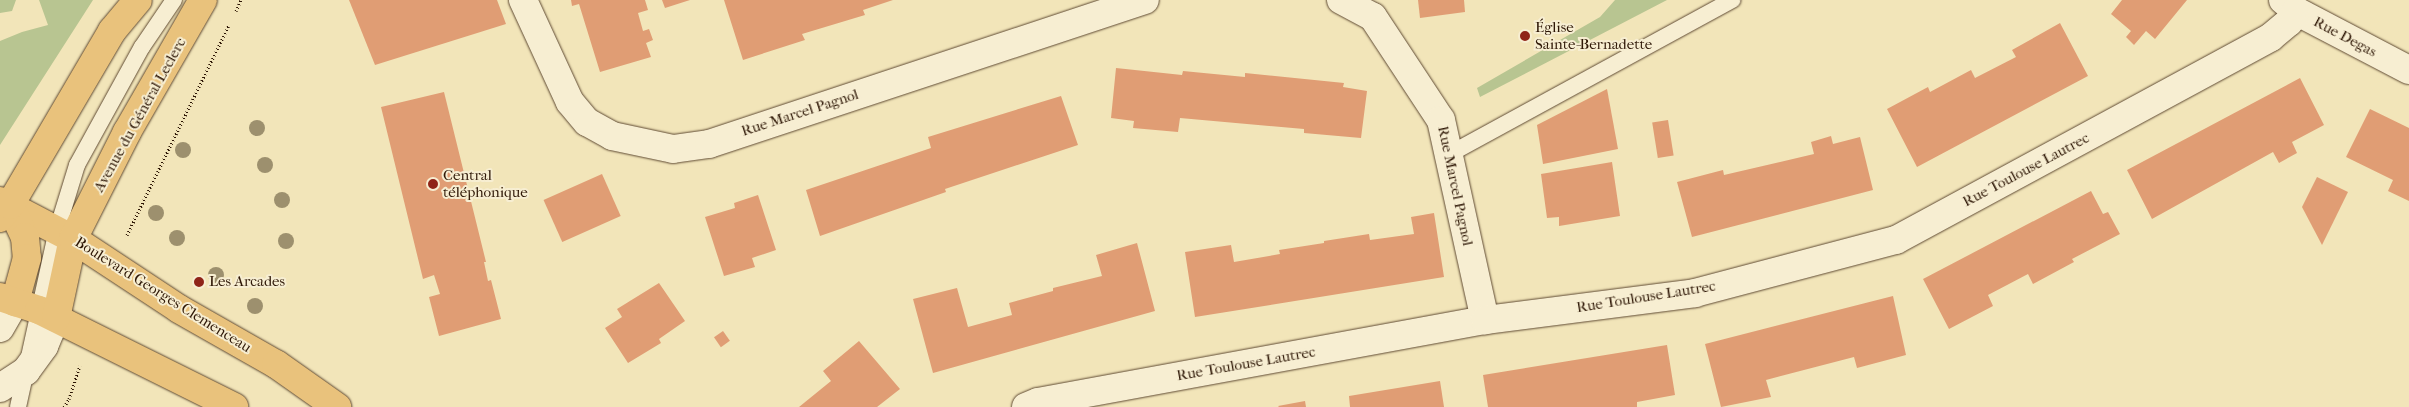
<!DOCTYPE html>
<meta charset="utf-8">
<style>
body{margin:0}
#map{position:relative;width:2409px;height:407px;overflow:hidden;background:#f2e5b9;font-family:"IM FELL French Canon",serif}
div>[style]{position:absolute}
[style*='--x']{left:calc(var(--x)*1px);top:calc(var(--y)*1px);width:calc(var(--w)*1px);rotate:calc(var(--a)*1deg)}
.green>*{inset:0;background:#b8c591}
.building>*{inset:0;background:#e09d74;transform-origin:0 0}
.path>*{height:3px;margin-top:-1.5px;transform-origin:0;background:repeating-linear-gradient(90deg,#2e1706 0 1px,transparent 0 3.5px)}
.roads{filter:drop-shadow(0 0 1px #5f4a33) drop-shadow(0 0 1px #5f4a33)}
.service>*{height:16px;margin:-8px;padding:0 8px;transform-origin:8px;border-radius:8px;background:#f7eed2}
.minor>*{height:28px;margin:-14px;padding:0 14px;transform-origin:14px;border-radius:14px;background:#f7eed2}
.secondary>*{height:28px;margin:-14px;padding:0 14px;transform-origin:14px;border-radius:14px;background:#f7eed2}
.primary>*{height:28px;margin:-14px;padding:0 14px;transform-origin:14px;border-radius:14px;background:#e9c27c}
.trees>*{width:16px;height:16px;margin:-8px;border-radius:50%;background:#9d906e}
.dots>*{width:14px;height:14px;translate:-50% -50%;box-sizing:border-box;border:2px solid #f7eed2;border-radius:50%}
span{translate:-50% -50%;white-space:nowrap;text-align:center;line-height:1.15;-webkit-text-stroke:4px #f7eed2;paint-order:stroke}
.poi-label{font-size:15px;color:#2e1706}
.left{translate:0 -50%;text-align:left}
.street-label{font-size:15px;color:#2e1706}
</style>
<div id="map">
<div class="green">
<div style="clip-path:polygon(0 0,16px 0,12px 11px,0 13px)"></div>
<div style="clip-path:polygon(39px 0,93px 0,0 145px,0 41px,22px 32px,48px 25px)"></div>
<div style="clip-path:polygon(1615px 0,1667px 0,1480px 97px,1477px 88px,1600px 17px)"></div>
</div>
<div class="building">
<div style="clip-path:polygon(349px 0,497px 0,506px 24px,375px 65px)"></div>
<div style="clip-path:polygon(571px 0,645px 0,648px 10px,638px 13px,643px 31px,649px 29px,653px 40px,646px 43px,651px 57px,600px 72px,579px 4px,572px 6px)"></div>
<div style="clip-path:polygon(662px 0,690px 0,665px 8px)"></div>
<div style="clip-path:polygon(724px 0,893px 0,863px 10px,865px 15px,802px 34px,805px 40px,743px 60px)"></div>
<div style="clip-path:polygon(1418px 0,1464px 0,1465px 12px,1420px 18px)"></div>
<div style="clip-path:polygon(2122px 0,2187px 0,2155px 39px,2146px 31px,2134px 45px,2126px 37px,2131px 31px,2111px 14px)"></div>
<div style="clip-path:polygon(2060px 23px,2088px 76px,1917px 167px,1887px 109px,1928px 87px,1930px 92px,1971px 70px,1975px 78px,2016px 57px,2012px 50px)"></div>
<div style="clip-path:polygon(1116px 68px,1182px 75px,1183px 71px,1245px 77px,1245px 73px,1344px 83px,1343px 87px,1367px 91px,1361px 138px,1304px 133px,1304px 129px,1180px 118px,1178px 132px,1133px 128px,1134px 121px,1111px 118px)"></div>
<div style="clip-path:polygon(2300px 78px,2324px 125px,2292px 142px,2297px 153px,2279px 163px,2273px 152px,2152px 219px,2127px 170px)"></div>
<div style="clip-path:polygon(1607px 89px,1618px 149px,1543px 164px,1537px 125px)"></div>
<div style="clip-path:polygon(444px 92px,486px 262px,484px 262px,488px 281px,491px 280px,501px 319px,439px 336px,429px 297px,440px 294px,434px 275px,423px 279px,381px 107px)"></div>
<div style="clip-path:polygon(1061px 96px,1078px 145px,945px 189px,946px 192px,820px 236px,806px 190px,931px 148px,928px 137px)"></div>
<div style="clip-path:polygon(2370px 109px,2409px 128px,2409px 201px,2388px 191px,2393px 180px,2346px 157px)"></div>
<div style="left:1668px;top:120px;width:36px;height:16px;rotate:81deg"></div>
<div style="clip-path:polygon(1831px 136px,1833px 144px,1860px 137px,1873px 190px,1692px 237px,1677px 182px,1723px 170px,1724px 175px,1814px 154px,1811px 142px)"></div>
<div style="clip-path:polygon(1612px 162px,1620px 216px,1559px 226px,1559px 217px,1547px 218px,1541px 174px)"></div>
<div style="left:602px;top:174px;width:46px;height:64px;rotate:66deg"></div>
<div style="clip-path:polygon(2317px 177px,2348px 192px,2322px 245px,2302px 207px)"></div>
<div style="clip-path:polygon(2091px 191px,2103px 214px,2108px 212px,2120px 234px,2072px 259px,2074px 262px,2033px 284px,2028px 274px,1988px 295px,1993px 306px,1949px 329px,1923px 279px)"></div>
<div style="clip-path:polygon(758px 195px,776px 250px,752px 258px,755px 267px,724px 276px,705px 217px,735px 208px,734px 203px)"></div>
<div style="clip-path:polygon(1434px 213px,1444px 277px,1195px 317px,1185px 252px,1231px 245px,1234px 262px,1280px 254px,1279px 250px,1324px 243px,1324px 241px,1369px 234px,1370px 240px,1414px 234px,1411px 217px)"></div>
<div style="clip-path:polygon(1137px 243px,1155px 311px,933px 373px,913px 299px,957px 288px,968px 327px,1012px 315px,1009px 303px,1053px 291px,1053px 288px,1102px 276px,1096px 255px)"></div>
<div style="clip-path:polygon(659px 283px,685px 321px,659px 339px,661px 343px,628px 363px,605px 328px,622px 317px,617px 309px)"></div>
<div style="clip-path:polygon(1893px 296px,1906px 355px,1857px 368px,1854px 357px,1766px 380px,1771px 397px,1721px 407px,1705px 344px)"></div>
<div style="left:723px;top:331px;width:12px;height:11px;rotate:55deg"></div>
<div style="clip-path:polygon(859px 341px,900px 389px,877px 407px,799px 407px,831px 381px,823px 371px)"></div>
<div style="clip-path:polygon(1667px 345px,1675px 395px,1637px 402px,1637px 407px,1488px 407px,1483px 375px)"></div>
<div style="clip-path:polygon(1440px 381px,1444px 407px,1350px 407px,1349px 396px)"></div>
<div style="clip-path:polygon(1305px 401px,1306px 407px,1279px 407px,1278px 406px)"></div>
</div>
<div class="path">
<div style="--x:236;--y:11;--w:12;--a:-66"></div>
<div style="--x:127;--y:235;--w:233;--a:-64.1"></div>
<div style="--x:64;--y:407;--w:9;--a:-58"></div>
<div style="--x:69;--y:399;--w:35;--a:-72"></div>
</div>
<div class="roads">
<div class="service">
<div style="--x:1448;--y:155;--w:324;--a:-28.6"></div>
<div style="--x:18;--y:407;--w:181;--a:-77.6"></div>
<div style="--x:57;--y:230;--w:68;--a:-72.9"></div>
<div style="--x:77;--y:165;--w:135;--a:-61.2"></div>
<div style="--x:142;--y:47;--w:57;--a:-55.8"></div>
</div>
<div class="minor">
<div style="--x:523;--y:0;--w:112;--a:65.3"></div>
<div style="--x:570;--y:102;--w:26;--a:50"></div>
<div style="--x:587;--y:122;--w:29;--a:29"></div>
<div style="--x:612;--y:136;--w:62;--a:12"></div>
<div style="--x:673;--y:149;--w:36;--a:-8"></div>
<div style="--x:709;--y:144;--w:459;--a:-18.3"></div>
<div style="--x:1341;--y:0;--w:36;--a:28"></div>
<div style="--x:1373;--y:17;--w:123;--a:56.6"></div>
<div style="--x:1441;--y:120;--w:205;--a:77.6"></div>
<div style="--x:2283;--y:0;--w:17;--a:40"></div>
<div style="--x:2296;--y:11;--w:127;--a:27.6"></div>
<div style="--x:1026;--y:407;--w:13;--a:-23"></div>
<div style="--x:1038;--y:402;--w:454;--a:-10.4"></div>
<div style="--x:1485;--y:320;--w:212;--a:-7.3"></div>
<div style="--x:1695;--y:293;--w:208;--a:-14.8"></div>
<div style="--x:1896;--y:240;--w:426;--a:-28.4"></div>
<div style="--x:2271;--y:37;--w:23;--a:-40"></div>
<div style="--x:2289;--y:22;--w:13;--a:-58"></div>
</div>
<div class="secondary">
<div style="--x:0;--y:328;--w:30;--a:-60"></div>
<div style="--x:0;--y:388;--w:31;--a:-33"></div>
<div style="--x:26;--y:371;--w:31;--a:-54"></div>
<div style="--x:44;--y:346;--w:30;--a:-67"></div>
</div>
<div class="primary">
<div style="--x:0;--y:201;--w:82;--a:27.5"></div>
<div style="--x:73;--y:239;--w:127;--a:33.4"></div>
<div style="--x:179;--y:309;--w:112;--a:29.6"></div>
<div style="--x:276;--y:364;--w:75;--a:35.2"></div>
<div style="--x:10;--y:205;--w:35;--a:65"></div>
<div style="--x:25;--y:237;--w:21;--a:85"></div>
<div style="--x:27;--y:258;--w:46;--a:105.3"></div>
<div style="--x:0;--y:218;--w:16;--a:-52"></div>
<div style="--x:10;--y:205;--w:202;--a:-59.6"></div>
<div style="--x:112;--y:31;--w:40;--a:-50"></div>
<div style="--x:0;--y:297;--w:41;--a:18.4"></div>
<div style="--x:39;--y:310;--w:218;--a:26.4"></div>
<div style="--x:56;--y:318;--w:81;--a:-77.9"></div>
<div style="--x:73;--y:239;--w:120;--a:-63.2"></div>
<div style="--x:127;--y:132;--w:152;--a:-60.1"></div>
</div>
</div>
<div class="trees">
<div style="left:257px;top:128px"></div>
<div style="left:183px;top:150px"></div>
<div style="left:265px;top:165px"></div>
<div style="left:282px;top:200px"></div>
<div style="left:156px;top:213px"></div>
<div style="left:177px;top:238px"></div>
<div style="left:286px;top:241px"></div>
<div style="left:216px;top:275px"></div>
<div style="left:255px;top:306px"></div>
</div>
<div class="dots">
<div style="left:1525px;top:36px;background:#8f2418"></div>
<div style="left:433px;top:184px;background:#8f2418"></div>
<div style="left:199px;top:282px;background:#8f2418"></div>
</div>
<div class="poi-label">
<span class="left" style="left:1535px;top:36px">Église<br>Sainte-Bernadette</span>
<span class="left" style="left:443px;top:184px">Central<br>téléphonique</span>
<span class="left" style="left:209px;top:282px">Les Arcades</span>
</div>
<div class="street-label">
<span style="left:2345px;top:37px;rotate:28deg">Rue Degas</span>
<span style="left:800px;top:113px;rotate:-18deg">Rue Marcel Pagnol</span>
<span style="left:140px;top:115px;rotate:-61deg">Avenue du Général Leclerc</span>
<span style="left:2026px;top:170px;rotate:-28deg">Rue Toulouse Lautrec</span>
<span style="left:1455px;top:186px;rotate:78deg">Rue Marcel Pagnol</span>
<span style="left:163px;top:295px;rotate:32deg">Boulevard Georges Clemenceau</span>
<span style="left:1646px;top:297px;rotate:-9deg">Rue Toulouse Lautrec</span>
<span style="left:1246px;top:364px;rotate:-10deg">Rue Toulouse Lautrec</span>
</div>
</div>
